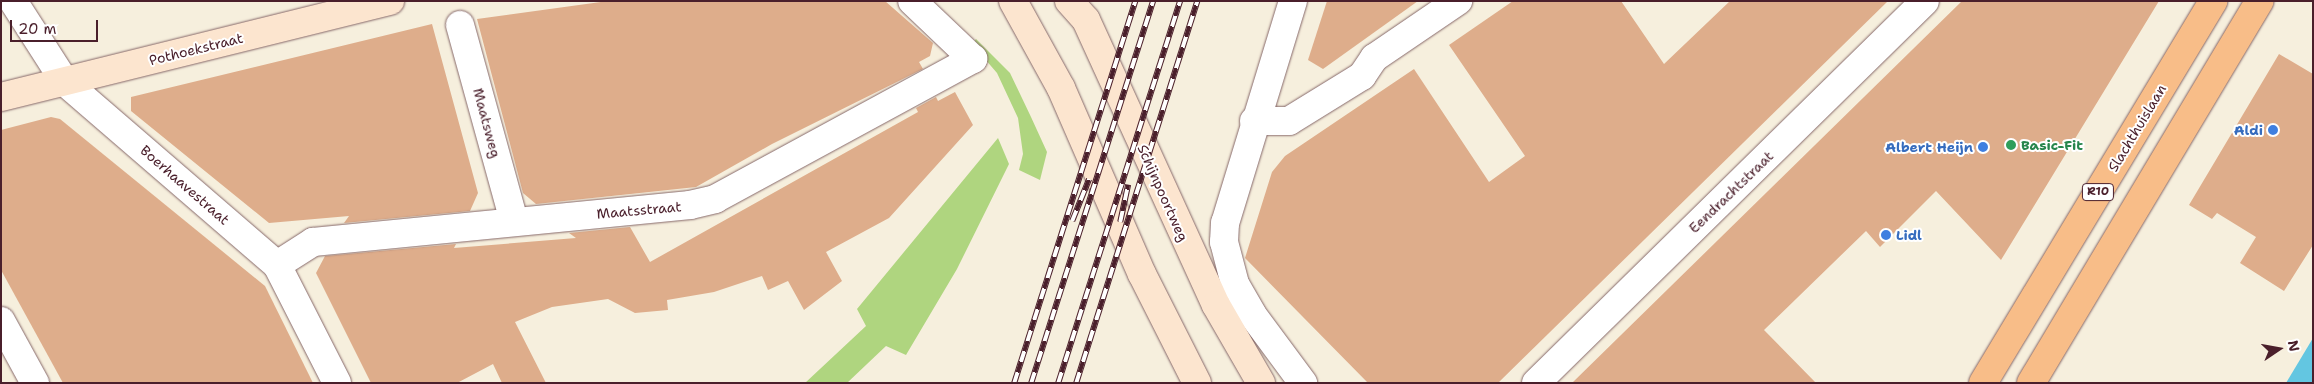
<!DOCTYPE html>
<style>
body{margin:0}
#map{position:relative;width:2314px;height:384px;overflow:hidden;background:#f6efdd;font-family:"Shantell Sans",sans-serif}
div>[style]{position:absolute}
[style*='--x']{left:calc(var(--x)*1px);top:calc(var(--y)*1px);width:calc(var(--w)*1px);rotate:calc(var(--a)*1deg)}
.green>*{inset:0;background:#afd57f}
.water>*{inset:0;background:#63c6e1}
.building>*{inset:0;background:#dead8b}
.roads{filter:drop-shadow(0 0 1px #866869) drop-shadow(0 0 1px #866869)}
.street>*{height:28px;margin:-14px;padding:0 14px;transform-origin:14px;border-radius:14px;background:#fff}
.secondary>*{height:28px;margin:-14px;padding:0 14px;transform-origin:14px;border-radius:14px;background:#fce5cf}
.primary>*{height:28px;margin:-14px;padding:0 14px;transform-origin:14px;border-radius:14px;background:#f8bd88}
.rail>*{height:5.5px;margin-top:-2.75px;transform-origin:0;background:repeating-linear-gradient(90deg,#fff 0 11px,#4a1f2b 0 22px);box-sizing:border-box;border-block:1px solid #4a1f2b}
.dots>*{width:14px;height:14px;translate:-50% -50%;box-sizing:border-box;border:2px solid #fff;border-radius:50%}
span{translate:-50% -50%;white-space:nowrap;text-align:center;line-height:1.15;-webkit-text-stroke:4px #fff;paint-order:stroke}
.shield-label span{padding:1px 4px;background:#fff;border:1px solid;border-radius:4px;-webkit-text-stroke-width:0}
.shield-label{font-size:12px;color:#4a1f2b;font-weight:700}
.street-label{font-size:14px;color:#4a1f2b}
.shop-label{font-size:14px;color:#366cbe;font-weight:700}
.right{translate:-100% -50%;text-align:right}
.left{translate:0 -50%;text-align:left}
.leisure-label{font-size:14px;color:#27864d;font-weight:700}
.frame{position:absolute;inset:0;border:2px solid #4a1f2b;pointer-events:none}
.north{position:absolute;left:2254px;top:324px;width:50px;height:50px;-webkit-text-stroke:4px #fff;paint-order:stroke;rotate:78deg;font-size:14px;font-weight:700;line-height:20px;text-align:center;color:#4a1f2b}
.north::after{content:'';display:block;margin:auto;width:18px;height:22px;background:#4a1f2b;clip-path:polygon(50% 0,100% 100%,50% 72%,0 100%)}
.scale{position:absolute;left:10px;top:20px;width:88px;height:22px;box-sizing:border-box;border:2px solid #4a1f2b;border-top:0;padding-left:6px;font-size:15px;line-height:18px;white-space:nowrap;color:#4a1f2b;-webkit-text-stroke:4px #fff;paint-order:stroke}
</style>
<div id="map">
<div class="green">
<div style="clip-path:polygon(976px 39px,1010px 73px,1031px 117px,1047px 152px,1040px 180px,1019px 170px,1023px 154px,1018px 118px,997px 73px,972px 44px)"></div>
<div style="clip-path:polygon(998px 138px,1009px 164px,957px 269px,906px 355px,886px 346px,847px 383px,805px 383px,866px 326px,857px 309px)"></div>
</div>
<div class="water">
<div style="clip-path:polygon(2313px 338px,2313px 383px,2286px 383px)"></div>
</div>
<div class="building">
<div style="clip-path:polygon(608px 1px,885px 1px,933px 43px,930px 56px,919px 62px,923px 69px,772px 144px,696px 187px,536px 204px,523px 193px,477px 19px)"></div>
<div style="clip-path:polygon(1327px 1px,1418px 1px,1323px 69px,1308px 60px)"></div>
<div style="clip-path:polygon(1513px 1px,1621px 1px,1664px 64px,1730px 1px,1888px 1px,1498px 383px,1368px 383px,1245px 258px,1272px 172px,1285px 156px,1414px 69px,1489px 182px,1525px 156px,1449px 45px)"></div>
<div style="clip-path:polygon(1962px 1px,2159px 1px,2001px 260px,1936px 191px,1880px 247px,1866px 231px,1764px 330px,1816px 383px,1572px 383px)"></div>
<div style="clip-path:polygon(432px 24px,478px 193px,470px 211px,344px 223px,349px 216px,269px 223px,131px 111px,131px 97px)"></div>
<div style="clip-path:polygon(2279px 54px,2313px 74px,2313px 245px,2284px 291px,2240px 263px,2256px 237px,2217px 213px,2212px 219px,2189px 205px)"></div>
<div style="clip-path:polygon(955px 92px,973px 125px,889px 218px,826px 252px,842px 281px,804px 310px,788px 281px,768px 290px,762px 276px,714px 292px,667px 300px,668px 310px,635px 313px,608px 299px,552px 307px,515px 322px,546px 383px,502px 383px,493px 364px,457px 383px,371px 383px,316px 273px,325px 256px,456px 244px,454px 248px,576px 238px,569px 233px,630px 227px,650px 262px,918px 112px,916px 108px,936px 97px,938px 101px)"></div>
<div style="clip-path:polygon(51px 117px,60px 119px,265px 286px,313px 383px,63px 383px,1px 270px,1px 130px)"></div>
</div>
<div class="roads">
<div class="street">
<div style="--x:13;--y:1;--w:96;--a:57.3"></div>
<div style="--x:65;--y:82;--w:280;--a:40.8"></div>
<div style="--x:277;--y:265;--w:132;--a:63"></div>
<div style="--x:1293;--y:1;--w:232;--a:107"></div>
<div style="--x:1225;--y:223;--w:19;--a:93"></div>
<div style="--x:1224;--y:242;--w:43;--a:75.3"></div>
<div style="--x:1235;--y:284;--w:34;--a:60"></div>
<div style="--x:1252;--y:314;--w:86;--a:53.5"></div>
<div style="--x:460;--y:25;--w:203;--a:74.6"></div>
<div style="--x:1254;--y:121;--w:35;--a:0"></div>
<div style="--x:1289;--y:121;--w:86;--a:-31.7"></div>
<div style="--x:1362;--y:76;--w:22;--a:-56"></div>
<div style="--x:1374;--y:58;--w:102;--a:-34.2"></div>
<div style="--x:277;--y:265;--w:43;--a:-32.6"></div>
<div style="--x:313;--y:242;--w:379;--a:-5.6"></div>
<div style="--x:690;--y:205;--w:26;--a:-13"></div>
<div style="--x:715;--y:199;--w:294;--a:-28.5"></div>
<div style="--x:973;--y:59;--w:84;--a:-136.4"></div>
<div style="--x:1;--y:321;--w:71;--a:61.3"></div>
<div style="--x:1536;--y:383;--w:545;--a:-44.48"></div>
</div>
<div class="secondary">
<div style="--x:1013;--y:1;--w:99;--a:61.1"></div>
<div style="--x:1061;--y:88;--w:203;--a:66.5"></div>
<div style="--x:1142;--y:274;--w:122;--a:63.2"></div>
<div style="--x:1069;--y:1;--w:25;--a:48"></div>
<div style="--x:1086;--y:20;--w:313;--a:65.5"></div>
<div style="--x:1216;--y:305;--w:90;--a:60"></div>
<div style="--x:1;--y:97;--w:401;--a:-13.9"></div>
</div>
<div class="primary">
<div style="--x:1983;--y:383;--w:446;--a:-58.9"></div>
<div style="--x:2031;--y:383;--w:445;--a:-59.1"></div>
</div>
</div>
<div class="rail">
<div style="--x:1072;--y:221;--w:45;--a:-68"></div>
<div style="--x:1120;--y:222;--w:38;--a:-78"></div>
<div style="--x:1014;--y:383;--w:401;--a:-72.4"></div>
<div style="--x:1031;--y:383;--w:401;--a:-72.3"></div>
<div style="--x:1058;--y:383;--w:401;--a:-72.3"></div>
<div style="--x:1076;--y:383;--w:401;--a:-72.4"></div>
</div>
<div class="dots">
<div style="left:2273px;top:130px;background:#3f7fe0"></div>
<div style="left:2011px;top:145px;background:#2e9e5b"></div>
<div style="left:1983px;top:147px;background:#3f7fe0"></div>
<div style="left:1886px;top:235px;background:#3f7fe0"></div>
</div>
<div class="shield-label">
<span style="left:2098px;top:192px">R10</span>
</div>
<div class="street-label">
<span style="left:196px;top:49px;rotate:-14deg">Pothoekstraat</span>
<span style="left:487px;top:123px;rotate:75deg">Maatsweg</span>
<span style="left:2137px;top:128px;rotate:-59deg">Slachthuislaan</span>
<span style="left:185px;top:185px;rotate:41deg">Boerhaavestraat</span>
<span style="left:1731px;top:192px;rotate:-44deg">Eendrachtstraat</span>
<span style="left:1163px;top:193px;rotate:66deg">Schijnpoortweg</span>
<span style="left:639px;top:210px;rotate:-5deg">Maatsstraat</span>
</div>
<div class="shop-label">
<span class="right" style="left:2263px;top:130px">Aldi</span>
<span class="right" style="left:1973px;top:147px">Albert Heijn</span>
<span class="left" style="left:1896px;top:235px">Lidl</span>
</div>
<div class="leisure-label">
<span class="left" style="left:2021px;top:145px">Basic-Fit</span>
</div>
<div class="frame"></div>
<div class="north">N</div>
<div class="scale">20 m</div>
</div>
